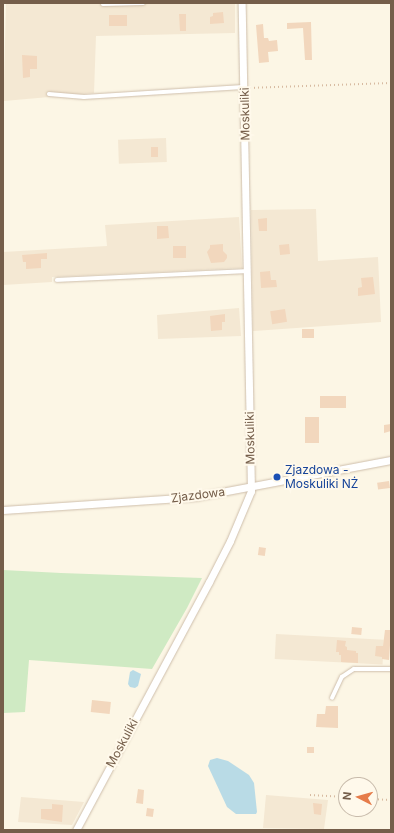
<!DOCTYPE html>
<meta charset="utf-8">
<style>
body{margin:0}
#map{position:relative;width:394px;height:833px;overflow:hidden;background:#fcf6e5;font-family:Inter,sans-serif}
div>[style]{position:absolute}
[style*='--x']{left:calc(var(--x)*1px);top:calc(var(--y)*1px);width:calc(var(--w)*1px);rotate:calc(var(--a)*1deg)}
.residential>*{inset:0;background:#f4e8d3;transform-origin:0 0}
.green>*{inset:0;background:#cfeac3}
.water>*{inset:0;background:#b9dbe6}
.building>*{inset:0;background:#f2d7bd;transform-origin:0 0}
.path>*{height:1.5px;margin-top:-0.75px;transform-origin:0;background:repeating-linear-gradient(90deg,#d7baa0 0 1px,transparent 0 4px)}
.roads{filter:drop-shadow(0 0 1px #cebeab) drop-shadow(0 0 1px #cebeab)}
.service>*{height:3.5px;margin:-1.75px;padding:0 1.75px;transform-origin:1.75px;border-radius:1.75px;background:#fff}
.minor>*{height:7px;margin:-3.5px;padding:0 3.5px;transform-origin:3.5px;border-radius:3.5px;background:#fff}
.dots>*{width:11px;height:11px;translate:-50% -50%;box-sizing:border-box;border:2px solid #fff9eb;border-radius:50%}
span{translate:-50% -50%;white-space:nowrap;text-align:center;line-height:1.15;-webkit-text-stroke:4px #fff9eb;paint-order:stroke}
.street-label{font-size:12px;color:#755e4a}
.transit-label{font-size:12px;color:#164399}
.left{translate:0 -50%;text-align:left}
.frame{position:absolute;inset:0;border:4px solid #755e4a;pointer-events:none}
.north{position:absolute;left:338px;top:777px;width:40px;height:40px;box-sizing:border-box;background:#fff9eb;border:1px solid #c8bbab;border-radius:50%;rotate:276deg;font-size:11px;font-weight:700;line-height:16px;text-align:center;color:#755e4a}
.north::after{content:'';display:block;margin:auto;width:14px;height:18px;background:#e67c4a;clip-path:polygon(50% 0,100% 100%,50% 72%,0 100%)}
</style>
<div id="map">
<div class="residential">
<div style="clip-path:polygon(6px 3px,235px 3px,235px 33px,96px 36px,94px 93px,4px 101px,3px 124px)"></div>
<div style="left:166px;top:138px;width:24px;height:48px;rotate:88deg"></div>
<div style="clip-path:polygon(316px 209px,318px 261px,378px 257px,381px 322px,253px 331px,251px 210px)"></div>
<div style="clip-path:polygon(239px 217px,242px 268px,52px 277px,52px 282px,3px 285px,3px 252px,107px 246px,105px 225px)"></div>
<div style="clip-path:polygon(239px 308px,241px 336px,158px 339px,157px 315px)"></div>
<div style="left:276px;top:634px;width:108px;height:25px;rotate:3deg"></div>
<div style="clip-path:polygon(266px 795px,328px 800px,324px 829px,263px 828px)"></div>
<div style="clip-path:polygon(21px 797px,84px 802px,72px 825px,18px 822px)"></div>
</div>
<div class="green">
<div style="clip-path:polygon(3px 570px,61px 573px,202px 578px,187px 608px,152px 669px,29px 660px,25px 712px,3px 713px)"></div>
</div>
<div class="water">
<div style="clip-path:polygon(133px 670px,141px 674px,138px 686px,135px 688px,130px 687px,128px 684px,130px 672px)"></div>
<div style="clip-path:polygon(217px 758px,228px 761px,249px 775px,254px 783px,257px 812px,256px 814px,236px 814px,227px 807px,208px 766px,210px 760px)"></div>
</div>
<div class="building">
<div style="clip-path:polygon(223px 12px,224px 23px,210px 24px,210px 17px,213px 16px,213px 13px)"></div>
<div style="clip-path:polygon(179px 14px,186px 14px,186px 31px,180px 31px)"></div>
<div style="left:109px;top:15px;width:18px;height:11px"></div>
<div style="clip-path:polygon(311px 22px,312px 60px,305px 60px,303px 28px,287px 29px,287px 23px)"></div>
<div style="clip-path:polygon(263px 24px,264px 38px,268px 38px,269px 41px,277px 40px,278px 51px,268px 52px,269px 62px,259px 63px,256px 25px)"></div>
<div style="clip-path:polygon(22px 55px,37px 56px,37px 69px,30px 69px,30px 77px,23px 78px)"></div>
<div style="left:151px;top:147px;width:7px;height:10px"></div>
<div style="clip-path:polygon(267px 218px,267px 231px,259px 231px,258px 219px)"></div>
<div style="clip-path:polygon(157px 226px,168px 226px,169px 238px,157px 239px)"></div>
<div style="clip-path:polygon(223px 244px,223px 251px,227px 255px,227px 258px,224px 262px,211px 263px,207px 252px,210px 248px,210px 245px)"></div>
<div style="left:289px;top:244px;width:10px;height:10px;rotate:84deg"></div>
<div style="left:173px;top:246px;width:13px;height:12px"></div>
<div style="clip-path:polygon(47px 253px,47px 259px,41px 259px,41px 268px,26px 269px,26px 262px,23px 262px,22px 255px)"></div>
<div style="clip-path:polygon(270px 271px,271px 280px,276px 280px,277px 287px,261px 288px,260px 272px)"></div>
<div style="clip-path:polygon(373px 277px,375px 294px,358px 296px,358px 288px,362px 287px,361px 278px)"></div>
<div style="left:285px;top:309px;width:13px;height:15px;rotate:81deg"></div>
<div style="clip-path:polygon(225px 314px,225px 322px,222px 322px,222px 330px,211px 331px,210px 316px)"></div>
<div style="left:314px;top:329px;width:9px;height:12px;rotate:90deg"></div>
<div style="left:346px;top:396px;width:12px;height:26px;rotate:90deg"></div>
<div style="left:305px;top:417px;width:14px;height:26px"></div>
<div style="clip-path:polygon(391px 424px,391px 431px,384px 433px,384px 425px)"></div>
<div style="left:389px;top:481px;width:7px;height:12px;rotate:82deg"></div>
<div style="left:259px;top:547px;width:7px;height:8px;rotate:8deg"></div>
<div style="left:352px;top:627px;width:10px;height:7px;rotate:6deg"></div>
<div style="clip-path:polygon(385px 630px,391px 630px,389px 660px,382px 659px,382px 657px,375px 656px,376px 646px,383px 646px)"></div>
<div style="clip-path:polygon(337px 640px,346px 641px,345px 646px,347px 647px,347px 650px,356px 651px,356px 653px,358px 653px,358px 663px,341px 662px,341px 655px,339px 655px,339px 652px,336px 652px)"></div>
<div style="left:92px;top:700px;width:19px;height:12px;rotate:6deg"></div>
<div style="clip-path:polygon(326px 706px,338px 706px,338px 728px,316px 727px,317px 714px,325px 714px)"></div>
<div style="left:307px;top:747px;width:7px;height:6px"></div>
<div style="clip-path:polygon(138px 789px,144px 790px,143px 804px,136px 803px)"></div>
<div style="clip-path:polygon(313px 803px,322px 804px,321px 815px,314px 814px)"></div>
<div style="clip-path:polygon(52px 804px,63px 805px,62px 822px,41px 819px,41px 809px,52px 809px)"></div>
<div style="left:147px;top:808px;width:7px;height:8px;rotate:8deg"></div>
</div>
<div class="path">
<div style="--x:250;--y:88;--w:141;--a:-2"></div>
<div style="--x:310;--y:795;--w:36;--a:3"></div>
<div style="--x:370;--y:799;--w:21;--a:3"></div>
</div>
<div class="roads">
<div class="service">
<div style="--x:103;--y:4;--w:40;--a:-1.4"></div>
<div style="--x:49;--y:94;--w:35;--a:5"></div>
<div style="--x:84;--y:97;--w:159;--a:-3.6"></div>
<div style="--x:57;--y:280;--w:190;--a:-2.7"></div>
<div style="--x:332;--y:698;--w:23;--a:-65"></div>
<div style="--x:342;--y:677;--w:14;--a:-34"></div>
<div style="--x:354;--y:669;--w:37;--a:0"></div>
</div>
<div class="minor">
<div style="--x:3;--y:510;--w:192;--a:-3.9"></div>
<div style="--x:195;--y:497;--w:199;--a:-10.7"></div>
<div style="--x:76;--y:830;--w:281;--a:-61.8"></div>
<div style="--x:209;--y:582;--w:46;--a:-62.9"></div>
<div style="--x:230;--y:541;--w:54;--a:-67.2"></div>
<div style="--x:251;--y:491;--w:488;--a:-91.1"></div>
</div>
</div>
<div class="dots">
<div style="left:277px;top:477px;background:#1a4fb4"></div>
</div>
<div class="street-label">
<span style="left:245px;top:114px;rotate:-91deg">Moskuliki</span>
<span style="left:250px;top:438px;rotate:-91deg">Moskuliki</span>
<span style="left:198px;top:495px;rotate:-7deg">Zjazdowa</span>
<span style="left:122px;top:743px;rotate:-62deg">Moskuliki</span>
</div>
<div class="transit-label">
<span class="left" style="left:285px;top:477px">Zjazdowa -<br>Moskuliki NŻ</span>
</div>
<div class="frame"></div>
<div class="north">N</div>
</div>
